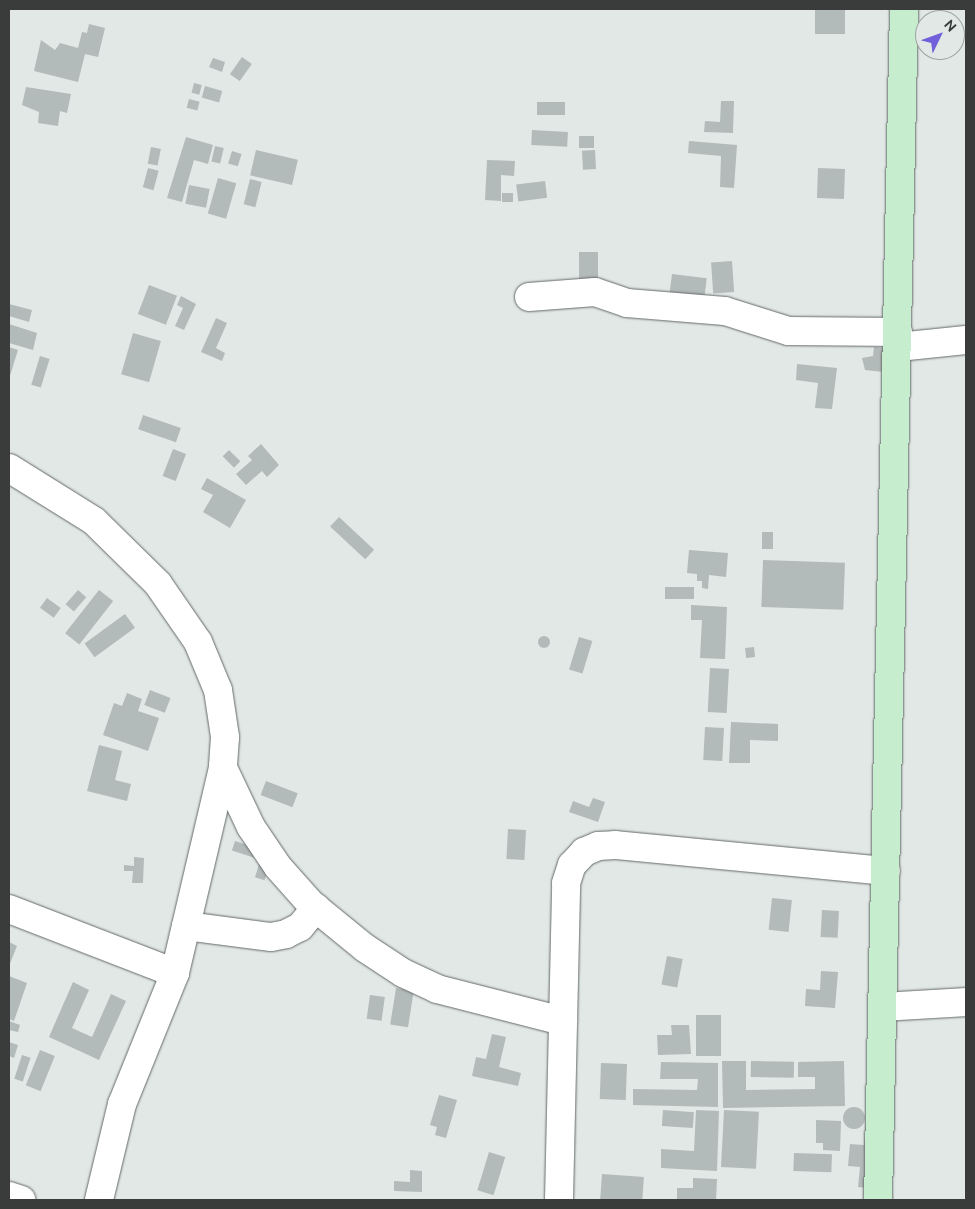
<!DOCTYPE html>
<style>
body{margin:0}
#map{position:relative;width:975px;height:1209px;overflow:hidden;background:#e1e8e6;font-family:Ubuntu,sans-serif}
div>[style]{position:absolute}
[style*='--x']{left:calc(var(--x)*1px);top:calc(var(--y)*1px);width:calc(var(--w)*1px);rotate:calc(var(--a)*1deg)}
.building>*{inset:0;background:#b3baba;transform-origin:0 0}
.round{border-radius:50%}
.roads{filter:drop-shadow(0 0 1px #646967) drop-shadow(0 0 1px #646967)}
.minor>*{height:28px;margin:-14px;padding:0 14px;transform-origin:14px;border-radius:14px;background:#fff}
.major>*{height:28px;margin:-14px;padding:0 14px;transform-origin:14px;border-radius:14px;background:#c6eece}
span{translate:-50% -50%;white-space:nowrap;text-align:center;line-height:1.15;-webkit-text-stroke:4px #e1e8e6;paint-order:stroke}
.frame{position:absolute;inset:0;border:10px solid #3a3c3b;pointer-events:none}
.north{position:absolute;left:915px;top:10px;width:50px;height:50px;box-sizing:border-box;background:#e1e8e6;border:1px solid #9ea3a2;border-radius:50%;rotate:48deg;font-size:14px;font-weight:700;line-height:20px;text-align:center;color:#3a3c3b}
.north::after{content:'';display:block;margin:auto;width:18px;height:22px;background:#7160da;clip-path:polygon(50% 0,100% 100%,50% 72%,0 100%)}
</style>
<div id="map">
<div class="building">
<div style="left:815px;top:9px;width:30px;height:25px"></div>
<div style="clip-path:polygon(89px 24px,105px 28px,98px 57px,85px 54px,78px 82px,34px 71px,41px 40px,55px 50px,60px 43px,78px 48px,82px 32px,87px 33px)"></div>
<div style="left:242px;top:57px;width:12px;height:21px;rotate:35deg"></div>
<div style="clip-path:polygon(213px 58px,225px 62px,222px 72px,209px 67px)"></div>
<div style="left:194px;top:83px;width:8px;height:10px;rotate:14deg"></div>
<div style="left:205px;top:86px;width:18px;height:12px;rotate:16deg"></div>
<div style="clip-path:polygon(26px 87px,71px 94px,67px 113px,60px 111px,58px 126px,38px 123px,39px 112px,22px 105px)"></div>
<div style="left:189px;top:99px;width:11px;height:9px;rotate:15deg"></div>
<div style="clip-path:polygon(721px 101px,734px 101px,733px 133px,704px 132px,705px 121px,720px 122px)"></div>
<div style="left:537px;top:102px;width:28px;height:13px"></div>
<div style="left:532px;top:130px;width:36px;height:15px;rotate:3deg"></div>
<div style="left:579px;top:136px;width:15px;height:12px"></div>
<div style="clip-path:polygon(186px 137px,213px 145px,208px 164px,194px 160px,182px 202px,167px 198px)"></div>
<div style="clip-path:polygon(689px 141px,737px 145px,734px 188px,720px 187px,721px 156px,688px 153px)"></div>
<div style="left:215px;top:146px;width:9px;height:16px;rotate:13deg"></div>
<div style="left:151px;top:147px;width:10px;height:17px;rotate:11deg"></div>
<div style="left:256px;top:150px;width:43px;height:26px;rotate:13deg"></div>
<div style="left:595px;top:150px;width:19px;height:13px;rotate:87deg"></div>
<div style="left:232px;top:151px;width:10px;height:13px;rotate:17deg"></div>
<div style="clip-path:polygon(487px 160px,515px 161px,514px 176px,501px 175px,501px 201px,485px 200px)"></div>
<div style="left:148px;top:168px;width:11px;height:20px;rotate:15deg"></div>
<div style="left:818px;top:168px;width:27px;height:30px;rotate:2deg"></div>
<div style="left:218px;top:178px;width:19px;height:37px;rotate:16deg"></div>
<div style="left:250px;top:179px;width:12px;height:26px;rotate:14deg"></div>
<div style="left:545px;top:181px;width:17px;height:29px;rotate:83deg"></div>
<div style="left:189px;top:185px;width:21px;height:19px;rotate:11deg"></div>
<div style="left:513px;top:193px;width:9px;height:11px;rotate:90deg"></div>
<div style="left:579px;top:252px;width:19px;height:33px"></div>
<div style="left:732px;top:261px;width:31px;height:21px;rotate:86deg"></div>
<div style="left:672px;top:274px;width:35px;height:18px;rotate:7deg"></div>
<div style="left:149px;top:285px;width:30px;height:31px;rotate:21deg"></div>
<div style="clip-path:polygon(181px 296px,196px 304px,184px 330px,175px 326px,183px 308px,177px 305px)"></div>
<div style="clip-path:polygon(9px 304px,32px 310px,29px 322px,9px 316px)"></div>
<div style="clip-path:polygon(216px 318px,227px 323px,216px 348px,225px 353px,222px 361px,201px 352px)"></div>
<div style="clip-path:polygon(9px 324px,37px 333px,33px 350px,9px 343px)"></div>
<div style="left:133px;top:333px;width:29px;height:43px;rotate:16deg"></div>
<div style="clip-path:polygon(9px 347px,18px 350px,9px 379px)"></div>
<div style="clip-path:polygon(874px 347px,886px 348px,884px 372px,865px 370px,862px 358px,873px 356px)"></div>
<div style="left:40px;top:356px;width:10px;height:30px;rotate:17deg"></div>
<div style="clip-path:polygon(797px 364px,837px 368px,832px 409px,815px 408px,818px 383px,796px 380px)"></div>
<div style="left:143px;top:415px;width:40px;height:15px;rotate:19deg"></div>
<div style="clip-path:polygon(261px 444px,279px 465px,267px 477px,262px 471px,246px 485px,236px 474px,252px 460px,248px 456px)"></div>
<div style="left:173px;top:449px;width:14px;height:29px;rotate:21deg"></div>
<div style="left:229px;top:450px;width:16px;height:9px;rotate:45deg"></div>
<div style="clip-path:polygon(207px 478px,246px 500px,230px 528px,203px 512px,213px 495px,201px 489px)"></div>
<div style="left:339px;top:517px;width:48px;height:13px;rotate:43deg"></div>
<div style="left:773px;top:532px;width:17px;height:11px;rotate:90deg"></div>
<div style="clip-path:polygon(689px 550px,728px 553px,726px 577px,709px 575px,708px 589px,702px 588px,702px 581px,697px 581px,697px 574px,687px 573px)"></div>
<div style="left:763px;top:560px;width:82px;height:47px;rotate:2deg"></div>
<div style="left:665px;top:587px;width:29px;height:12px"></div>
<div style="left:78px;top:590px;width:11px;height:19px;rotate:41deg"></div>
<div style="left:99px;top:590px;width:18px;height:55px;rotate:38deg"></div>
<div style="left:47px;top:598px;width:17px;height:12px;rotate:36deg"></div>
<div style="clip-path:polygon(691px 605px,727px 607px,725px 659px,700px 658px,702px 620px,691px 620px)"></div>
<div style="left:125px;top:614px;width:17px;height:50px;rotate:54deg"></div>
<div class="round" style="left:538px;top:636px;width:12px;height:12px"></div>
<div style="left:579px;top:637px;width:14px;height:34px;rotate:17deg"></div>
<div style="left:754px;top:647px;width:10px;height:9px;rotate:84deg"></div>
<div style="left:710px;top:668px;width:19px;height:44px;rotate:3deg"></div>
<div style="left:150px;top:690px;width:22px;height:16px;rotate:21deg"></div>
<div style="clip-path:polygon(127px 693px,142px 699px,138px 711px,159px 718px,148px 751px,103px 735px,114px 703px,122px 706px)"></div>
<div style="clip-path:polygon(731px 722px,778px 724px,778px 741px,750px 740px,750px 763px,729px 763px)"></div>
<div style="left:705px;top:727px;width:19px;height:33px;rotate:3deg"></div>
<div style="clip-path:polygon(99px 745px,122px 751px,115px 780px,131px 784px,127px 801px,87px 791px)"></div>
<div style="left:266px;top:781px;width:34px;height:15px;rotate:21deg"></div>
<div style="clip-path:polygon(593px 798px,605px 802px,598px 822px,569px 812px,573px 801px,589px 807px)"></div>
<div style="left:508px;top:829px;width:18px;height:30px;rotate:3deg"></div>
<div style="left:235px;top:841px;width:28px;height:10px;rotate:18deg"></div>
<div style="clip-path:polygon(134px 857px,144px 858px,143px 883px,132px 883px,133px 871px,124px 871px,124px 865px,134px 866px)"></div>
<div style="left:260px;top:861px;width:10px;height:17px;rotate:17deg"></div>
<div style="left:772px;top:898px;width:20px;height:32px;rotate:6deg"></div>
<div style="left:822px;top:910px;width:17px;height:27px;rotate:3deg"></div>
<div style="clip-path:polygon(9px 942px,17px 946px,9px 966px)"></div>
<div style="left:667px;top:956px;width:16px;height:29px;rotate:11deg"></div>
<div style="clip-path:polygon(821px 971px,838px 972px,835px 1008px,805px 1006px,806px 989px,820px 990px)"></div>
<div style="clip-path:polygon(9px 976px,27px 983px,14px 1021px,9px 1019px)"></div>
<div style="clip-path:polygon(73px 982px,89px 990px,72px 1028px,92px 1037px,111px 994px,126px 1001px,99px 1060px,49px 1037px)"></div>
<div style="left:396px;top:988px;width:18px;height:37px;rotate:9deg"></div>
<div style="left:370px;top:995px;width:15px;height:24px;rotate:8deg"></div>
<div style="left:696px;top:1015px;width:25px;height:41px"></div>
<div style="clip-path:polygon(9px 1021px,20px 1025px,18px 1032px,9px 1030px)"></div>
<div style="clip-path:polygon(671px 1025px,689px 1025px,691px 1054px,658px 1055px,657px 1035px,672px 1035px)"></div>
<div style="clip-path:polygon(492px 1034px,506px 1037px,499px 1067px,521px 1073px,518px 1086px,472px 1076px,476px 1057px,486px 1059px)"></div>
<div style="clip-path:polygon(9px 1042px,18px 1045px,14px 1058px,9px 1056px)"></div>
<div style="left:40px;top:1050px;width:16px;height:38px;rotate:22deg"></div>
<div style="left:22px;top:1055px;width:9px;height:25px;rotate:18deg"></div>
<div style="clip-path:polygon(722px 1061px,746px 1061px,746px 1090px,815px 1089px,815px 1077px,798px 1077px,798px 1062px,844px 1061px,845px 1106px,723px 1108px)"></div>
<div style="left:751px;top:1061px;width:43px;height:16px;rotate:1deg"></div>
<div style="clip-path:polygon(661px 1062px,718px 1063px,718px 1107px,633px 1105px,633px 1089px,697px 1090px,698px 1079px,660px 1079px)"></div>
<div style="left:601px;top:1063px;width:26px;height:36px;rotate:2deg"></div>
<div style="clip-path:polygon(439px 1095px,457px 1100px,446px 1138px,435px 1135px,437px 1127px,430px 1125px)"></div>
<div class="round" style="left:843px;top:1107px;width:22px;height:22px"></div>
<div style="left:663px;top:1110px;width:31px;height:16px;rotate:4deg"></div>
<div style="clip-path:polygon(696px 1110px,719px 1111px,717px 1171px,661px 1168px,661px 1149px,694px 1151px)"></div>
<div style="left:724px;top:1110px;width:35px;height:57px;rotate:3deg"></div>
<div style="clip-path:polygon(816px 1120px,841px 1121px,840px 1151px,823px 1150px,823px 1143px,816px 1143px)"></div>
<div style="clip-path:polygon(866px 1120px,877px 1189px,858px 1187px,860px 1167px,848px 1166px,850px 1144px,864px 1145px)"></div>
<div style="left:489px;top:1152px;width:17px;height:40px;rotate:17deg"></div>
<div style="left:794px;top:1153px;width:38px;height:18px;rotate:2deg"></div>
<div style="clip-path:polygon(410px 1170px,422px 1171px,422px 1192px,394px 1191px,394px 1181px,410px 1182px)"></div>
<div style="left:602px;top:1174px;width:42px;height:26px;rotate:4deg"></div>
<div style="clip-path:polygon(693px 1178px,717px 1179px,716px 1200px,677px 1200px,677px 1188px,693px 1188px)"></div>
</div>
<div class="roads">
<div class="minor">
<div style="--x:529;--y:297;--w:66;--a:-4.3"></div>
<div style="--x:595;--y:292;--w:34;--a:19"></div>
<div style="--x:627;--y:303;--w:98;--a:4.7"></div>
<div style="--x:725;--y:311;--w:66;--a:17.6"></div>
<div style="--x:788;--y:331;--w:110;--a:0.5"></div>
<div style="--x:898;--y:347;--w:68;--a:-5.9"></div>
<div style="--x:9;--y:468;--w:100;--a:31.9"></div>
<div style="--x:94;--y:521;--w:90;--a:44.5"></div>
<div style="--x:158;--y:584;--w:70;--a:55.4"></div>
<div style="--x:198;--y:642;--w:52;--a:67.4"></div>
<div style="--x:218;--y:690;--w:48;--a:81.5"></div>
<div style="--x:225;--y:737;--w:31;--a:94"></div>
<div style="--x:223;--y:768;--w:211;--a:103.2"></div>
<div style="--x:175;--y:973;--w:141;--a:112"></div>
<div style="--x:122;--y:1104;--w:99;--a:103.5"></div>
<div style="--x:223;--y:768;--w:65;--a:64.6"></div>
<div style="--x:251;--y:827;--w:48;--a:56"></div>
<div style="--x:278;--y:867;--w:50;--a:48.3"></div>
<div style="--x:311;--y:904;--w:70;--a:39.2"></div>
<div style="--x:365;--y:948;--w:45;--a:33.3"></div>
<div style="--x:403;--y:973;--w:38;--a:25"></div>
<div style="--x:437;--y:989;--w:130;--a:14.3"></div>
<div style="--x:9;--y:909;--w:178;--a:21.1"></div>
<div style="--x:186;--y:926;--w:86;--a:7.4"></div>
<div style="--x:271;--y:937;--w:15;--a:-11"></div>
<div style="--x:286;--y:934;--w:16;--a:-27"></div>
<div style="--x:300;--y:927;--w:25;--a:-50"></div>
<div style="--x:883;--y:1007;--w:83;--a:-3.4"></div>
<div style="--x:9;--y:1196;--w:13;--a:18"></div>
<div style="--x:559;--y:1200;--w:317;--a:-88.7"></div>
<div style="--x:566;--y:883;--w:19;--a:-72"></div>
<div style="--x:572;--y:865;--w:18;--a:-47"></div>
<div style="--x:584;--y:852;--w:15;--a:-23"></div>
<div style="--x:598;--y:846;--w:17;--a:-3"></div>
<div style="--x:615;--y:845;--w:272;--a:5.5"></div>
</div>
<div class="major">
<div style="--x:878;--y:1200;--w:1191;--a:-88.75"></div>
</div>
</div>
<div class="frame"></div>
<div class="north">N</div>
</div>
